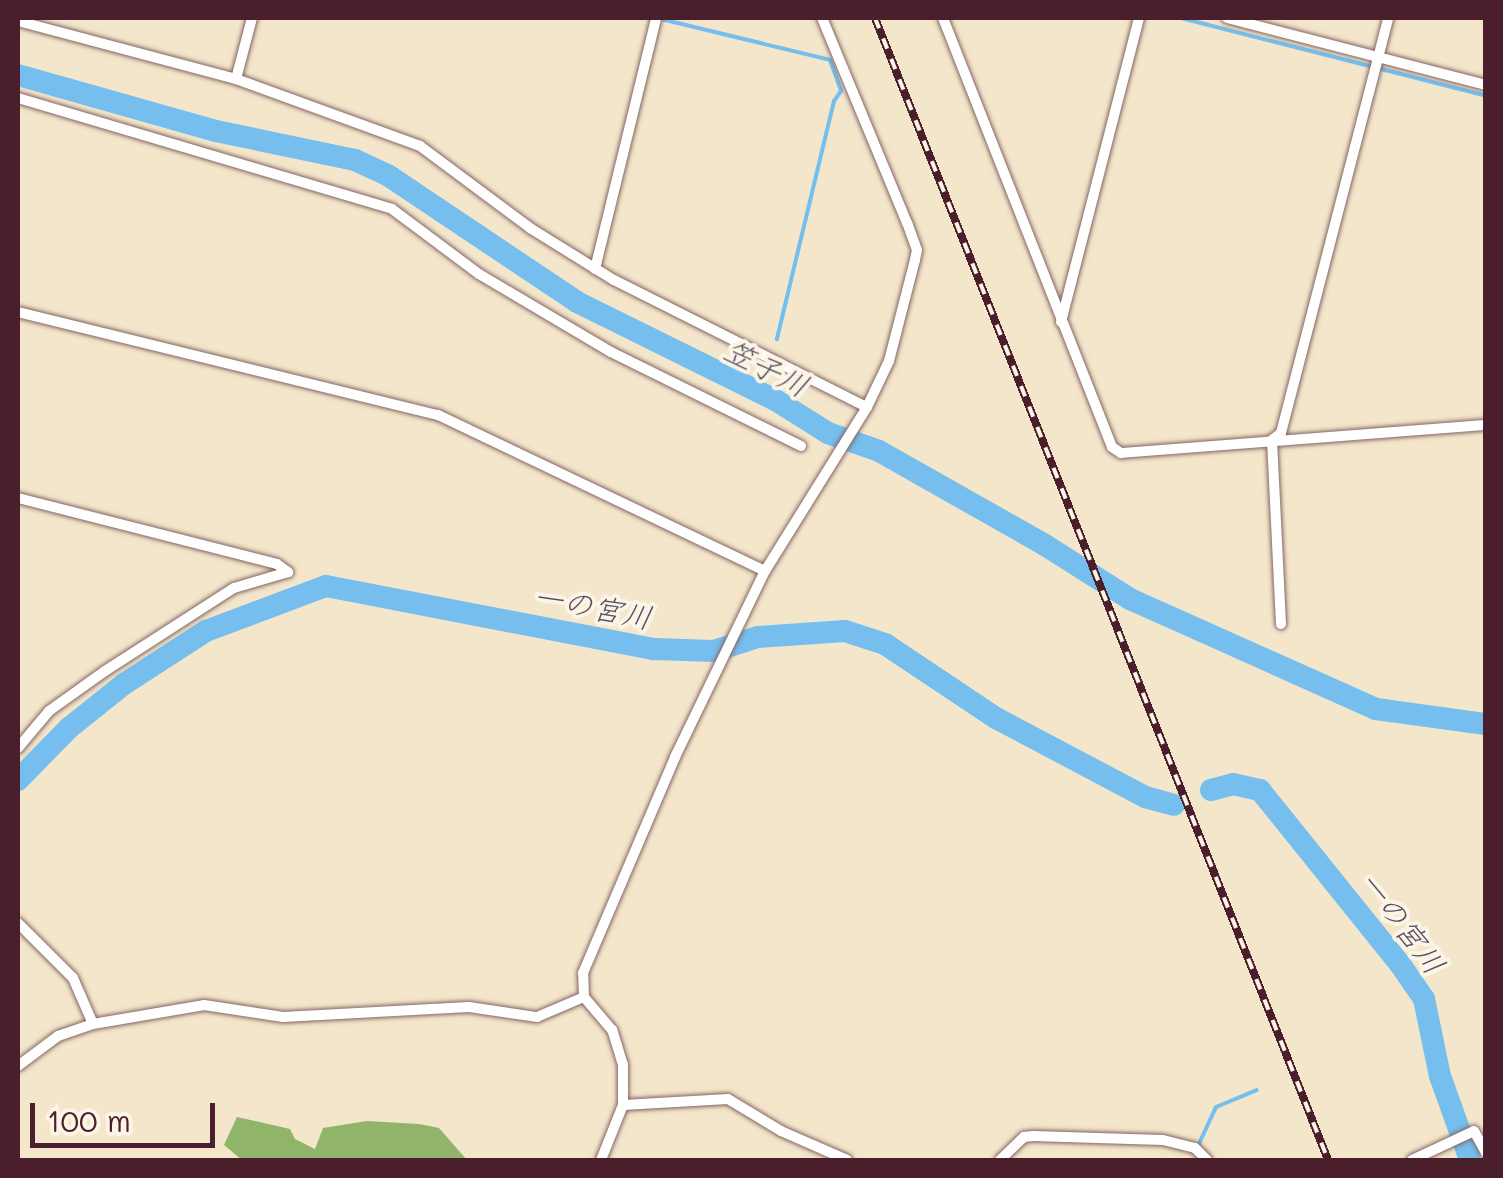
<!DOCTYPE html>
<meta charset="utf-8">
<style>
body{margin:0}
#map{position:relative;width:1503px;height:1178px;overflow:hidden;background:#f3e6cb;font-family:Mali,"Klee One",sans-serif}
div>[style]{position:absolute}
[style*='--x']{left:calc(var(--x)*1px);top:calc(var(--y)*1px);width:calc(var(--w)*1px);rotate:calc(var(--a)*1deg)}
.forest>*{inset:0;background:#90b56a}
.stream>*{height:4px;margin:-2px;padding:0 2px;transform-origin:2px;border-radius:2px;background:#75beed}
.river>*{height:22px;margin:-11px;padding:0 11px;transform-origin:11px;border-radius:11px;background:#75beed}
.roads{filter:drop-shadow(0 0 2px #856563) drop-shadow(0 0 2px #856563)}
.street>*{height:10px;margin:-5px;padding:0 5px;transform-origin:5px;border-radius:5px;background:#fff}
.rail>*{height:8px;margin-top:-4px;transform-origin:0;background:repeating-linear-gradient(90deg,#fcf5e5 0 11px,#4a1f2b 0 22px);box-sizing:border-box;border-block:2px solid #4a1f2b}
span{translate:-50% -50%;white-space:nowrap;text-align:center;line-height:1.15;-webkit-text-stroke:8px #fcf5e5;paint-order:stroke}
.water-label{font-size:30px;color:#574f65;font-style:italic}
.frame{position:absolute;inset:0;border:20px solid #4a1f2b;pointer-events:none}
.scale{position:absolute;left:30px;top:1103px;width:185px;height:45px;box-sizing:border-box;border:5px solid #4a1f2b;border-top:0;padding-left:12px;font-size:30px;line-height:35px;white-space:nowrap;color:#4a1f2b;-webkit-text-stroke:8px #fcf5e5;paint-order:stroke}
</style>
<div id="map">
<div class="forest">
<div style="clip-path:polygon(237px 1117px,290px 1129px,295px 1139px,315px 1149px,323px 1128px,367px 1121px,419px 1124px,439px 1128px,467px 1160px,242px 1160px,224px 1145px)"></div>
</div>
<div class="stream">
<div style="--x:1181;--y:18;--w:315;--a:14.3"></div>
<div style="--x:661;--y:19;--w:174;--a:13.6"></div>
<div style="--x:830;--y:60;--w:33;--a:70"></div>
<div style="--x:841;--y:91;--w:12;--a:125"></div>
<div style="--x:834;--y:101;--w:245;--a:103.5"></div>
<div style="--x:1197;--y:1148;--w:45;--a:-65.1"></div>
<div style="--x:1216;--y:1107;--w:44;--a:-22.5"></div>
</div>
<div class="river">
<div style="--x:18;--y:75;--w:206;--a:15.8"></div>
<div style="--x:216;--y:131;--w:142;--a:11.8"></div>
<div style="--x:355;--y:160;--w:38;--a:25"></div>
<div style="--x:389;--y:176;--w:226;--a:33.8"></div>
<div style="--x:577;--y:302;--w:223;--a:26.3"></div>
<div style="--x:777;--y:401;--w:60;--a:32.1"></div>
<div style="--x:828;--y:433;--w:54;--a:19.4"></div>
<div style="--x:879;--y:451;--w:191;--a:29.5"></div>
<div style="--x:1045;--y:545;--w:101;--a:32.4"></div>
<div style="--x:1130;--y:599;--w:269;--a:24.1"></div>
<div style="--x:1376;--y:709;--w:111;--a:7.8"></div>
<div style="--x:18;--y:780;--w:73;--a:-45.6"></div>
<div style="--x:69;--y:728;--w:70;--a:-38.7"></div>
<div style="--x:124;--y:684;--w:98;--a:-32.9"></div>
<div style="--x:206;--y:631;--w:128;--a:-20.6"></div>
<div style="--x:326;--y:586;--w:334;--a:10.9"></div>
<div style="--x:654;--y:649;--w:60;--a:1.9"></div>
<div style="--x:714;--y:651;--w:46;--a:-17.7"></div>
<div style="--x:758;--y:637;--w:87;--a:-3.9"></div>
<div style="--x:845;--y:631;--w:42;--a:18"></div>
<div style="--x:885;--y:644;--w:133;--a:33.7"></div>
<div style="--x:996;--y:718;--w:169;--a:27.9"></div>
<div style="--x:1145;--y:797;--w:30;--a:15"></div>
<div style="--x:1211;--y:790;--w:23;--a:-15"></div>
<div style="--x:1233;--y:784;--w:28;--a:13"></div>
<div style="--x:1260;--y:790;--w:223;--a:51.2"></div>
<div style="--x:1400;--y:964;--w:42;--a:55.6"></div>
<div style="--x:1424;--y:999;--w:79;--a:78.3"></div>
<div style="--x:1440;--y:1076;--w:89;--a:70.3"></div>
</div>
<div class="roads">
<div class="street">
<div style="--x:943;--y:18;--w:461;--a:68.5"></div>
<div style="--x:1112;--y:447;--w:11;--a:34"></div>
<div style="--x:1121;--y:453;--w:366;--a:-4.4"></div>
<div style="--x:1227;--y:18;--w:268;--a:14.5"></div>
<div style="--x:18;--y:21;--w:226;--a:14.9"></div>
<div style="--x:236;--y:79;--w:196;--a:20"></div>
<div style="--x:420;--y:146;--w:137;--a:36.7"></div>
<div style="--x:530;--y:228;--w:99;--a:31.8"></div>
<div style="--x:614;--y:280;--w:283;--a:26.7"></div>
<div style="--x:236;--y:79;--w:63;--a:-75.3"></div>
<div style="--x:18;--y:98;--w:390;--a:16.5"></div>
<div style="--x:392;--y:209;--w:109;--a:36.8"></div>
<div style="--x:479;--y:274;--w:153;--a:30.6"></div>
<div style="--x:611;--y:352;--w:212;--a:26.3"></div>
<div style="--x:595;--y:269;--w:258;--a:-76.3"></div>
<div style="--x:18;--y:312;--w:432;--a:13.8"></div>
<div style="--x:438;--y:415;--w:362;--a:25.5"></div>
<div style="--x:1061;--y:322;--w:314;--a:-75.6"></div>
<div style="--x:18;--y:498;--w:267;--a:14.3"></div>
<div style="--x:277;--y:564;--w:14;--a:36"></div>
<div style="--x:1281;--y:624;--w:184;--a:-92.8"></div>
<div style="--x:1272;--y:440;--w:11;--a:-38"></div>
<div style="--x:1281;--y:433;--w:429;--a:-75.5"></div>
<div style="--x:18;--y:748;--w:48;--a:-50"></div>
<div style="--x:49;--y:711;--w:69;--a:-35.5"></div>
<div style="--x:105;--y:671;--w:153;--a:-32.8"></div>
<div style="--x:234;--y:588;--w:56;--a:-16.5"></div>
<div style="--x:18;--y:923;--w:78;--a:45"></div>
<div style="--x:73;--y:978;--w:50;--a:66.5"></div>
<div style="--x:18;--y:1066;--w:50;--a:-36.9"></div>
<div style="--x:58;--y:1036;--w:37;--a:-19"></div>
<div style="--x:93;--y:1024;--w:113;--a:-9.7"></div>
<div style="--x:204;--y:1005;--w:80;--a:8.6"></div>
<div style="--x:283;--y:1017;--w:186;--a:-3.1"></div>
<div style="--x:469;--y:1007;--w:69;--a:8.4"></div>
<div style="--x:537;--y:1017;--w:51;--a:-23.1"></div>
<div style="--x:623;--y:1105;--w:105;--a:-3.3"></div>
<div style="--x:728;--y:1099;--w:62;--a:31.1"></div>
<div style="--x:781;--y:1131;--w:72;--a:23.7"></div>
<div style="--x:601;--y:1160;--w:59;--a:-68.2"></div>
<div style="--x:623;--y:1105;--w:40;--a:-90"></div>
<div style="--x:623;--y:1065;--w:37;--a:-107"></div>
<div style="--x:612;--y:1030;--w:43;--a:-130.3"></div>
<div style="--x:584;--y:997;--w:24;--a:-92"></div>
<div style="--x:583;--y:973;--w:235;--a:-66.9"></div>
<div style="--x:675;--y:757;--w:207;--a:-64.2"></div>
<div style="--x:765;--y:571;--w:193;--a:-58.1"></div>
<div style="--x:867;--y:407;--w:51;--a:-64.4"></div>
<div style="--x:889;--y:361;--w:104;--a:-75.6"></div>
<div style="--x:915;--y:260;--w:10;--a:-79"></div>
<div style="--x:917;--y:250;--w:29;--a:-110"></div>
<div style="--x:907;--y:223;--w:222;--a:-112.5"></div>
<div style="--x:1000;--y:1160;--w:33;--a:-44"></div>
<div style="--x:1024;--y:1137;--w:9;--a:-6"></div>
<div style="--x:1033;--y:1136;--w:130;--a:1.8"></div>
<div style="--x:1163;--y:1140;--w:33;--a:14"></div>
<div style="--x:1195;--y:1148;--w:17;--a:45"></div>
<div style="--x:1412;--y:1160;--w:68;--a:-25.1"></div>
<div style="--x:1474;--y:1131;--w:25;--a:61"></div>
</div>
</div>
<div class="rail">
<div style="--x:875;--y:18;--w:1229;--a:68.36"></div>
</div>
<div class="water-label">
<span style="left:767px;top:367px;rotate:27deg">笠子川</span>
<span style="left:593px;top:606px;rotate:11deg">一の宮川</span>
<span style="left:1403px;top:922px;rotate:53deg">一の宮川</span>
</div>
<div class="frame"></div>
<div class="scale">100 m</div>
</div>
